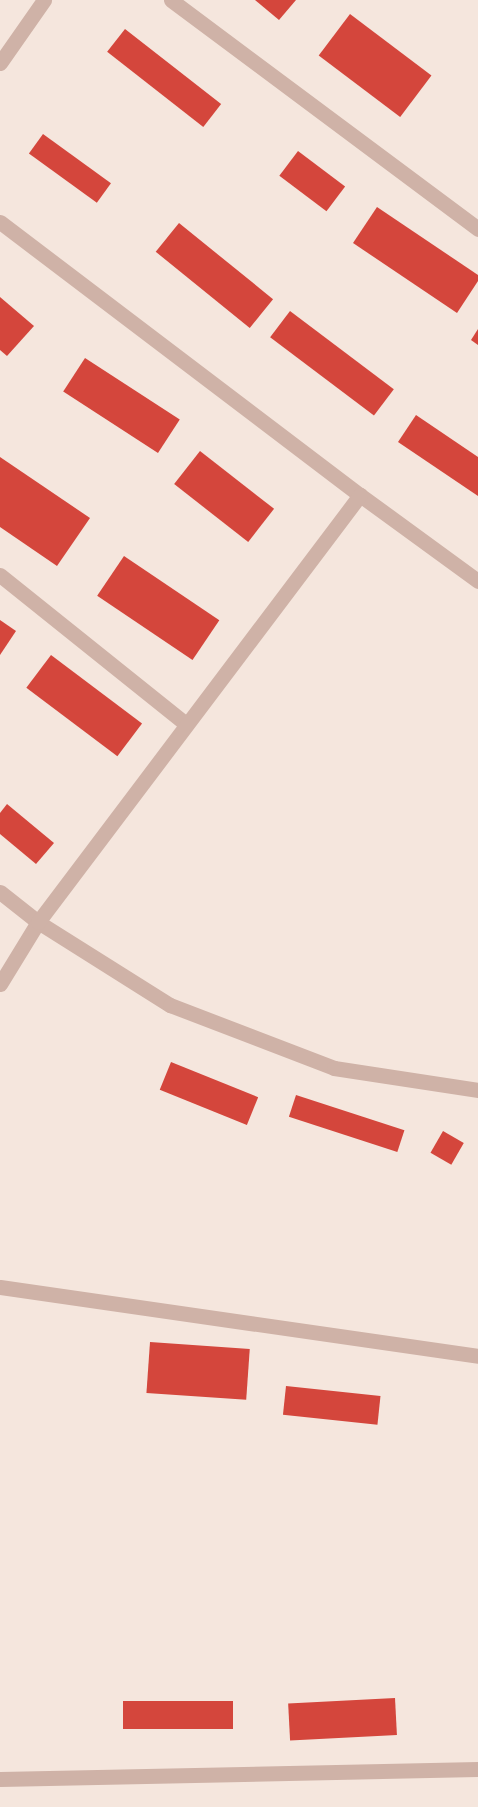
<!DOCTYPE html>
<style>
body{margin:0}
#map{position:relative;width:478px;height:1807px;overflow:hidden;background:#f5e6dd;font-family:"Noto Sans",sans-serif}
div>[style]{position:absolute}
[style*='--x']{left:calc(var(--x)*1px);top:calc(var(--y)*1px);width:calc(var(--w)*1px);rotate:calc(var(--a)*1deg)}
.building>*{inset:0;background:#d4463c;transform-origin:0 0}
.minor>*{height:15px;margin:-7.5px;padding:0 7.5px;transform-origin:7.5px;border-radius:7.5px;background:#cfb2a7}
span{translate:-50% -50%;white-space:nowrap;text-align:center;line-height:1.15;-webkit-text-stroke:4.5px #fcf1ea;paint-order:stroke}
</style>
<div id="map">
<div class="building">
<div style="clip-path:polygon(255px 0,296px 0,279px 20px)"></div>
<div style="left:350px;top:14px;width:102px;height:52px;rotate:37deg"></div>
<div style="left:125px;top:29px;width:122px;height:29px;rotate:38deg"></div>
<div style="left:43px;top:134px;width:84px;height:24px;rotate:36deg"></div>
<div style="left:298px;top:151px;width:59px;height:31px;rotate:37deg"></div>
<div style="clip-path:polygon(377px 207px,478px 275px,478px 281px,457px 313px,353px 243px)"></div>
<div style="left:179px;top:223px;width:121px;height:37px;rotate:39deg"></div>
<div style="clip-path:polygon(0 297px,34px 326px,7px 356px,0 350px)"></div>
<div style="left:290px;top:311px;width:130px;height:33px;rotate:37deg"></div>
<div style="clip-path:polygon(478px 329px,478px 345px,471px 340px)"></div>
<div style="left:85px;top:358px;width:113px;height:40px;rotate:33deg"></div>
<div style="clip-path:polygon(416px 415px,478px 457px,478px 496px,398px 442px)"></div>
<div style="left:200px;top:451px;width:94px;height:42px;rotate:38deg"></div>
<div style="clip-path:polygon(0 457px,90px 518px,57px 566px,0 527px)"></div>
<div style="left:124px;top:556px;width:115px;height:48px;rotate:34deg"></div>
<div style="clip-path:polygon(0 620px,16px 631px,0 655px)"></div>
<div style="left:51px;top:655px;width:114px;height:41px;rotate:37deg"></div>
<div style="clip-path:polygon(7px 804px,54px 843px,36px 864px,0 834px,0 813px)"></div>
<div style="left:171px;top:1062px;width:94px;height:30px;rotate:22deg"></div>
<div style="left:296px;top:1095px;width:114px;height:23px;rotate:18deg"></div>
<div style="left:443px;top:1131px;width:24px;height:25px;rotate:30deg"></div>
<div style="left:150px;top:1342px;width:100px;height:51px;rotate:4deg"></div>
<div style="left:286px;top:1386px;width:95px;height:29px;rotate:6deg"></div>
<div style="left:395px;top:1698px;width:37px;height:107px;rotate:87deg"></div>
<div style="left:123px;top:1701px;width:110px;height:28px"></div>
</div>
<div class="minor">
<div style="--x:171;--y:0;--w:383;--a:36.7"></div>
<div style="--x:0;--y:63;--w:77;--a:-55.1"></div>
<div style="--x:0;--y:222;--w:452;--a:37.2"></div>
<div style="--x:360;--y:495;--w:146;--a:36.1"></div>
<div style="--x:0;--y:575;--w:238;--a:38.7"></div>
<div style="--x:0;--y:892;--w:48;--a:38.3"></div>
<div style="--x:38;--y:922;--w:156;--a:32.2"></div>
<div style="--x:170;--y:1005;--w:176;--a:21"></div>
<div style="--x:334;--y:1068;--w:146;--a:8.7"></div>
<div style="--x:0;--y:984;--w:73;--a:-58.5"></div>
<div style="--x:38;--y:922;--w:535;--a:-52.98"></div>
<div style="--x:0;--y:1287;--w:483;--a:8.2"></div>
<div style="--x:0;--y:1779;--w:478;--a:-1.2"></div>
</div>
</div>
